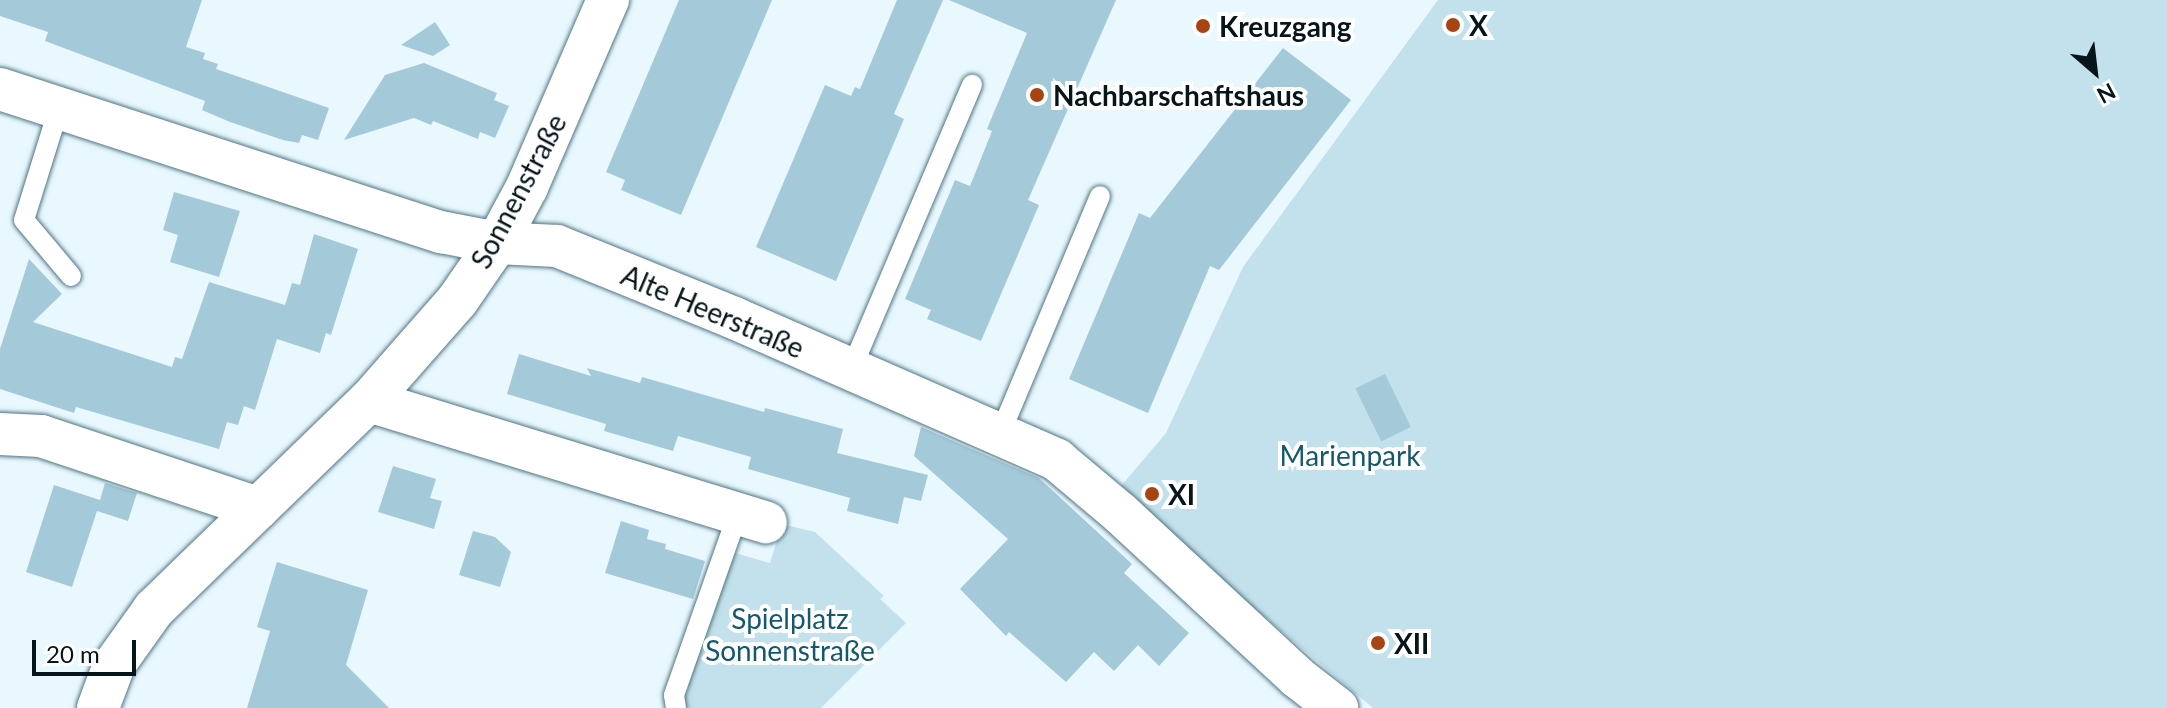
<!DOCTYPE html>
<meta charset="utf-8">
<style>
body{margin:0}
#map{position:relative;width:2167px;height:708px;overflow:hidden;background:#e8f8fe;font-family:Lato,sans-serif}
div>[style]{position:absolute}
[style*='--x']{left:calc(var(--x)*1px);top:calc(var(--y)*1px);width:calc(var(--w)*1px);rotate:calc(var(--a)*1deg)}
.green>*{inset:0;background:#c3e1ec}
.building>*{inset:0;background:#a4cad9;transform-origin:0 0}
.roads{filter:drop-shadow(0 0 2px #517583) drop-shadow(0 0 2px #517583)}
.service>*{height:20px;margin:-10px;padding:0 10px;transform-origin:10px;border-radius:10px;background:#fff}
.minor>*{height:42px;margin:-21px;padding:0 21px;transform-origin:21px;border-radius:21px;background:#fff}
.dots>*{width:22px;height:22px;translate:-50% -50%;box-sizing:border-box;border:4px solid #fff;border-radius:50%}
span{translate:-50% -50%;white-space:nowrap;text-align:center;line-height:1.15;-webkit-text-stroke:8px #fff;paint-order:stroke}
.poi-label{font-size:28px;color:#06151a;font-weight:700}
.left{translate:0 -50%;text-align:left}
.street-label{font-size:28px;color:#06151a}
.park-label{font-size:28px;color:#14586e}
.north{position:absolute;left:2055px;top:32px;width:80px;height:80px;-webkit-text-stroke:6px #fff;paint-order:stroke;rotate:152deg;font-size:22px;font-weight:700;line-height:32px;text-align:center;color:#06151a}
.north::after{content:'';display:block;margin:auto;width:28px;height:36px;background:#06151a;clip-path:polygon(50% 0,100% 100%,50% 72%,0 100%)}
.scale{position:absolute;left:32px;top:640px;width:104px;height:36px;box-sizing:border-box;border:4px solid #06151a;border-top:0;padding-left:10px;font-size:24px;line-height:28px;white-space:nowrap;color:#06151a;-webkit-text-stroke:6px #fff;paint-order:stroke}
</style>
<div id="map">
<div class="green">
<div style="clip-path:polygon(1438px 0,2167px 0,2167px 708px,1373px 708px,1116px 492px,1166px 433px,1243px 267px)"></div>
<div style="clip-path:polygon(782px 524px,815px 532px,884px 596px,880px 599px,906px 623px,821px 708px,682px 708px,728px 551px,770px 563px)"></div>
</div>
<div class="building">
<div style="clip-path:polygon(0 0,202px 0,186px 47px,205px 53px,203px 59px,218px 64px,216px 69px,329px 108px,318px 140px,302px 135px,299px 143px,283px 140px,230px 122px,202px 110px,205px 101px,45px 41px,48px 32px,0 16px)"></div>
<div style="clip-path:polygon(679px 0,772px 0,681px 215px,621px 190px,625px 180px,606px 172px)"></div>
<div style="clip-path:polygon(897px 0,943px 0,894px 114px,904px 119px,836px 281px,756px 247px,825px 85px,851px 96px,855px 87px,860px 89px)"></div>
<div style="clip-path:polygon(949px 0,1116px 0,1028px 200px,1039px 205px,981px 341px,927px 319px,931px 310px,905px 299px,955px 180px,970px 186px,992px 131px,987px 129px,1027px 33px)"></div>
<div style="clip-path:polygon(435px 22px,450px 45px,433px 56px,401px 45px)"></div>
<div style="clip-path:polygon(1283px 48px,1351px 100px,1219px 270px,1210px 266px,1148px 413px,1069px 379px,1139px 213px,1150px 218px)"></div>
<div style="clip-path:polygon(424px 63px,497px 93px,494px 100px,509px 106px,495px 138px,480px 132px,478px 139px,433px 121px,431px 125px,414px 118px,344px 140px,385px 75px)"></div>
<div style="clip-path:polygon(174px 192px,240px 211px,219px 277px,170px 262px,178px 235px,163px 230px)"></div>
<div style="clip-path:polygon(314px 234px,358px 249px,331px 335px,326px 333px,320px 353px,277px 339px,255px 410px,244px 406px,238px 425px,227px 422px,219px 449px,76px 407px,74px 413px,0 389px,0 349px,29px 259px,62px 294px,33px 322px,172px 367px,175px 357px,182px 359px,209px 282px,285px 305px,292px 283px,300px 285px)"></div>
<div style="clip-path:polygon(519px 354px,591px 376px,587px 368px,640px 383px,642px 377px,764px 412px,765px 408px,843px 429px,837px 453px,928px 475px,921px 501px,904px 497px,898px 524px,847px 511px,850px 498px,748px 469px,751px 457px,678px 436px,673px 451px,604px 431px,606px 424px,507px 394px)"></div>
<div style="left:1385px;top:374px;width:59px;height:33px;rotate:64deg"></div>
<div style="clip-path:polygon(921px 427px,1039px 478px,1132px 564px,1124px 573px,1189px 633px,1159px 666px,1138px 645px,1114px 671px,1094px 652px,1066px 682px,1009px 632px,1006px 636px,960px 589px,1008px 539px,914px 456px)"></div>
<div style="clip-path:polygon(393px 466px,436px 479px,430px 498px,442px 501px,434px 529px,378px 512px)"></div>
<div style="clip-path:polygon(105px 483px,137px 493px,128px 521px,97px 511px,72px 587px,26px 572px,54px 485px,100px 500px)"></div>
<div style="clip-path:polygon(621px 521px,649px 530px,647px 539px,666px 544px,665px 549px,705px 561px,693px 599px,605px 573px)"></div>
<div style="clip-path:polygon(473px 531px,495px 537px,511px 552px,500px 587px,459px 575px)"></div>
<div style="clip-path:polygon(277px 562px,368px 590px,346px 665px,389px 708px,247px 708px,270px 631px,257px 627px)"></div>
</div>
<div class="roads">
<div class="service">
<div style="--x:65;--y:108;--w:22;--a:122"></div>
<div style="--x:53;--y:127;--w:97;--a:107.3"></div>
<div style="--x:24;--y:220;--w:73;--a:50"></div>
<div style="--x:851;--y:370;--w:310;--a:-67"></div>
<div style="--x:1000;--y:434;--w:258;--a:-67.2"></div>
<div style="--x:676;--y:708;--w:13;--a:-99"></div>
<div style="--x:674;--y:695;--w:193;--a:-70.6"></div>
</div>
<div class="minor">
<div style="--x:0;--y:89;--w:464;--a:18"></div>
<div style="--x:441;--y:232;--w:57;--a:11.1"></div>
<div style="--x:497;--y:243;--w:60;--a:2.9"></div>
<div style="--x:557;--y:246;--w:191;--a:22.1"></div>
<div style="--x:734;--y:318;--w:353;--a:23.7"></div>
<div style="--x:1057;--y:460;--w:81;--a:40"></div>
<div style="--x:1119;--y:512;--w:243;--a:42.8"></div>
<div style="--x:1297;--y:677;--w:51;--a:37.8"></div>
<div style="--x:369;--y:401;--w:415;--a:17"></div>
<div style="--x:0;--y:434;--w:41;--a:2.8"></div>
<div style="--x:41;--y:436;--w:229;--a:18.4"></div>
<div style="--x:98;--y:708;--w:46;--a:-69.6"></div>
<div style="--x:114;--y:665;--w:69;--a:-54.5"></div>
<div style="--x:154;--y:609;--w:299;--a:-44.1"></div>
<div style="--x:369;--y:401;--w:133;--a:-48.7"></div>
<div style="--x:457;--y:301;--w:70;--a:-55.4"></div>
<div style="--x:497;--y:243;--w:64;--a:-61.8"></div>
<div style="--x:527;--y:187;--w:204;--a:-66.6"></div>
</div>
</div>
<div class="dots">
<div style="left:1453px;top:25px;background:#a84313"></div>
<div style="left:1203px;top:26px;background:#a84313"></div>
<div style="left:1037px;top:95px;background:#a84313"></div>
<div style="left:1152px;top:494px;background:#a84313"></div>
<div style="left:1378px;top:643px;background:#a84313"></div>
</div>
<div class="poi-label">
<span class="left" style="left:1469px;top:25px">X</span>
<span class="left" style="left:1219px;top:26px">Kreuzgang</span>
<span class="left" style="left:1053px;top:95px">Nachbarschaftshaus</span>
<span class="left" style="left:1168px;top:494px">XI</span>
<span class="left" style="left:1394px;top:643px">XII</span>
</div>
<div class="street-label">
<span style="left:518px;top:191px;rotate:-62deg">Sonnenstraße</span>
<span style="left:713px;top:311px;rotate:23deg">Alte Heerstraße</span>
</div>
<div class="park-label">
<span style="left:1350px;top:455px">Marienpark</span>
<span style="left:790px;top:634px">Spielplatz<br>Sonnenstraße</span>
</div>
<div class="north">N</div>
<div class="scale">20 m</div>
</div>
